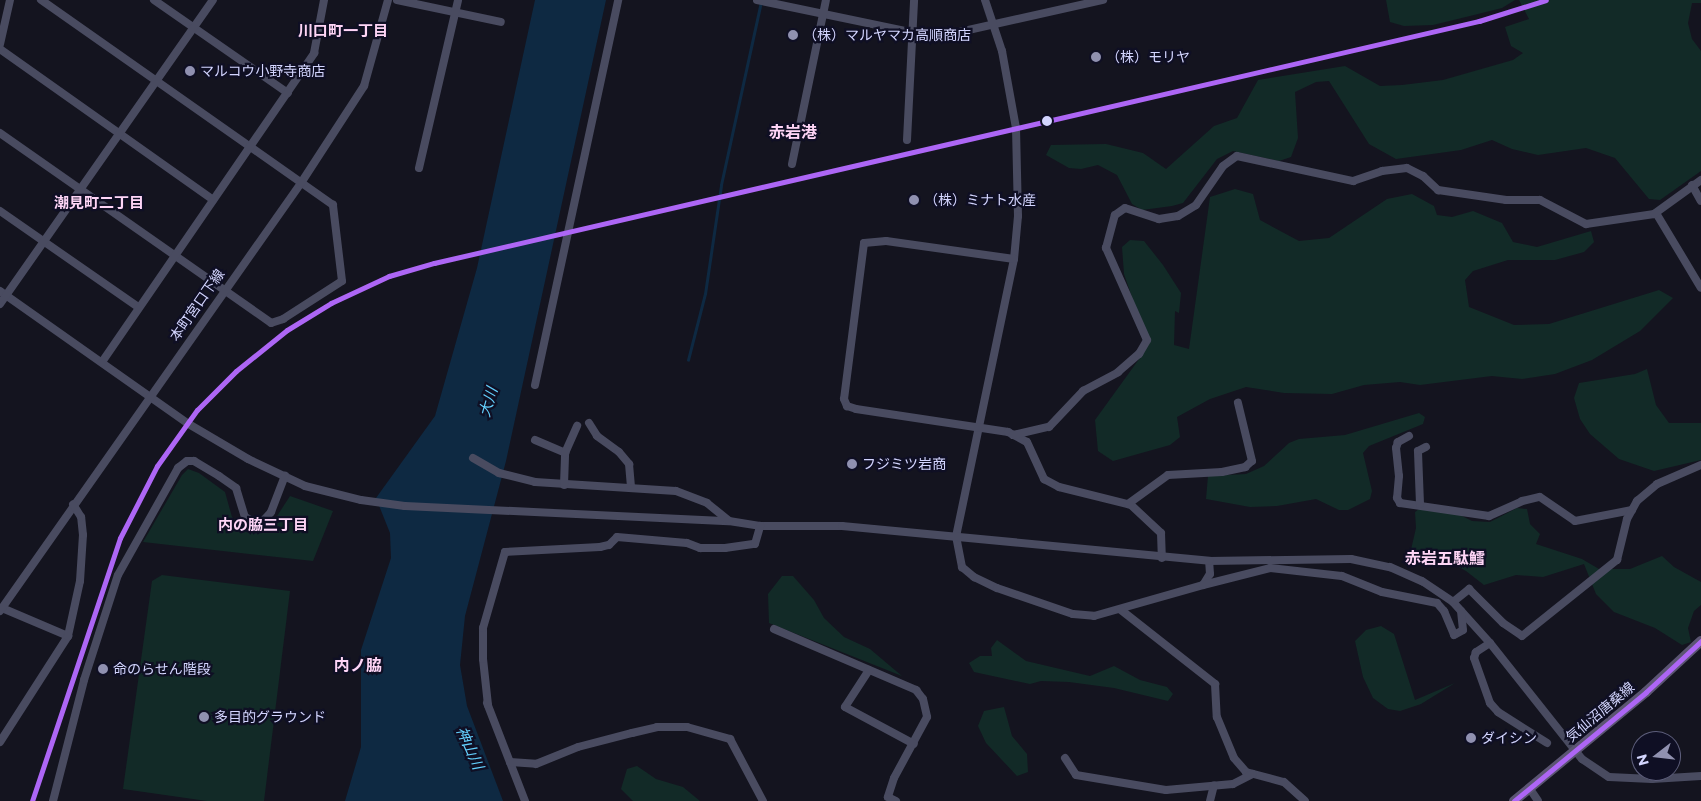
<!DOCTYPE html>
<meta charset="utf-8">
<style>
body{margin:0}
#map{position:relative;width:1701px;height:801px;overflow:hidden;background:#14141f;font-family:Montserrat,"Noto Sans JP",sans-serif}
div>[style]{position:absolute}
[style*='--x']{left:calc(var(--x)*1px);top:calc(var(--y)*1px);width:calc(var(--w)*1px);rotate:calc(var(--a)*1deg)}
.green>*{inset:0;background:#122a27}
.water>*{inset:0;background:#0e2942}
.stream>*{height:2.5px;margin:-1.25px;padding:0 1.25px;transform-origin:1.25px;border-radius:1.25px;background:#0e2942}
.minor>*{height:8px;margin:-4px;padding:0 4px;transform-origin:4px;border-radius:4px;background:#494b60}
.major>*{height:10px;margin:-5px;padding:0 5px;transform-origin:5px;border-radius:5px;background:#5b5572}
.bus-1>*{height:5px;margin:-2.5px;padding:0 2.5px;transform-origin:2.5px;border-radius:2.5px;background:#ad66f5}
.dots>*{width:14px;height:14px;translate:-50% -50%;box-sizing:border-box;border:2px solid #0f0f24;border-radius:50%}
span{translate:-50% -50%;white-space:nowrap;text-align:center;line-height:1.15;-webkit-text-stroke:4.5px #0f0f24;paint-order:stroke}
.poi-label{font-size:14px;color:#d3d5fe}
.left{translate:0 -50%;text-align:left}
.street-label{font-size:14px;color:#d3d5fe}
.neighbourhood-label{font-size:15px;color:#fed5f6;font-weight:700}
.water-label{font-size:15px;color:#63cffc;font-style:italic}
.quarter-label{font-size:16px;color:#fed5f6;font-weight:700}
.north{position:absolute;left:1631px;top:731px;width:50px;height:50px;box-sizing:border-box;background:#0f0f24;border:1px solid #5d5e7b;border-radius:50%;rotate:254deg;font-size:14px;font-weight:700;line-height:20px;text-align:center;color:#d3d5fe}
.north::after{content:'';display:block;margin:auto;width:18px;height:22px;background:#9091b0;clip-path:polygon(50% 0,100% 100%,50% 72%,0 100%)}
</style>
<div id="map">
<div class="green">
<div style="clip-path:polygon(1386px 0,1515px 0,1502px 8px,1474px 15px,1433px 25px,1404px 26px,1390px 22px)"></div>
<div style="clip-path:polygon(1519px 0,1701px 0,1701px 3px,1692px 3px,1688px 23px,1692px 39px,1701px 51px,1701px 171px,1660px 200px,1649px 199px,1615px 158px,1586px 148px,1538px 155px,1512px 149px,1492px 140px,1461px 150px,1396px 159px,1369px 144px,1329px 81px,1316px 82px,1295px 92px,1298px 138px,1291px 157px,1279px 161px,1233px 151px,1217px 159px,1183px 203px,1172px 206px,1142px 210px,1132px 204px,1117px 175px,1098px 165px,1081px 169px,1069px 168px,1046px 155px,1051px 145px,1106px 144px,1143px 153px,1166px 169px,1214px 126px,1237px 118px,1258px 80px,1345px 66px,1380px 86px,1402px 85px,1443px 80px,1513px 60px,1523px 53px,1511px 46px,1505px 27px,1529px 19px)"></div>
<div style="clip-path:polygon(1235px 189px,1253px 194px,1260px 220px,1299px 241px,1329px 238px,1387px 199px,1412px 194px,1434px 206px,1437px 215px,1452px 217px,1473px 211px,1502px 223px,1513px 242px,1537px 247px,1591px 231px,1594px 242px,1584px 252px,1555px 260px,1508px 260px,1473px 271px,1465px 280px,1469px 307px,1514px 325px,1549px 324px,1659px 290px,1673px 298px,1640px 331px,1592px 360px,1555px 374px,1522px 379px,1492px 376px,1420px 385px,1400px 382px,1364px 385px,1332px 394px,1284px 393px,1246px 387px,1210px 399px,1177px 417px,1180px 437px,1170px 445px,1113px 461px,1098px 451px,1095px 420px,1142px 355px,1143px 329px,1124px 274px,1122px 247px,1130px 240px,1144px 241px,1163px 265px,1181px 293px,1179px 313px,1175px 311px,1174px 345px,1189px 349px,1210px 197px)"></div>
<div style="clip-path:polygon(1647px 369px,1656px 405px,1669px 423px,1701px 423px,1701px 460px,1654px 471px,1619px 459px,1590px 434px,1580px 419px,1574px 398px,1579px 383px,1635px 374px)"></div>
<div style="clip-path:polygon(1419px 413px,1425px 417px,1423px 424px,1369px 446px,1363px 453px,1372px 491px,1370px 499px,1348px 510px,1339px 510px,1316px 499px,1277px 506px,1250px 507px,1206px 499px,1208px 476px,1246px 474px,1264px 466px,1289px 443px,1299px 439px,1345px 435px)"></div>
<div style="clip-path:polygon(188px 469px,199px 473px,225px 492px,232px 517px,250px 530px,268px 530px,290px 496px,333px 511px,313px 561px,143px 542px,182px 475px)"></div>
<div style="clip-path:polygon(1517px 508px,1527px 509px,1530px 524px,1540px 534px,1536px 544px,1582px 559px,1599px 569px,1630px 569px,1662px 556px,1674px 567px,1701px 582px,1701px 605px,1694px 611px,1688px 628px,1691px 642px,1682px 645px,1655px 628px,1614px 612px,1596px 594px,1584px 564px,1543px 577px,1516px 575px,1484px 585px,1466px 571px,1447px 561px,1410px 554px,1416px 528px,1415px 512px,1419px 509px,1456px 513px,1472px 521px,1490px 522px)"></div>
<div style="clip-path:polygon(162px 575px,290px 591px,264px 801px,207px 801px,123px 789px,152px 581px)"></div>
<div style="clip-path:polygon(782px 576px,793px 576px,814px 600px,824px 618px,844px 637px,870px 649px,902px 676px,769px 623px,768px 594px)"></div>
<div style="clip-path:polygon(1381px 626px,1394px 634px,1415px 700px,1455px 683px,1421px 704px,1400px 711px,1388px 709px,1373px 698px,1363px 677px,1355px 641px,1366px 630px)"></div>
<div style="clip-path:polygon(997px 640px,1026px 661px,1090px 676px,1114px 666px,1140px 680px,1167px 687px,1173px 694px,1168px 701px,1114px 688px,1069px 682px,1041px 681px,1030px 684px,974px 672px,969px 663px,980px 656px,992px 656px,991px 648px)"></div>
<div style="clip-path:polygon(1004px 707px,1012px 736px,1027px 754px,1028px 772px,1017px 776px,986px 743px,978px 726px,984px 711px)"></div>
<div style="clip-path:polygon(637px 766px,656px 779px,683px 787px,700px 801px,633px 801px,621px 789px,627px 769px)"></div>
</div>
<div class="water">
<div style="clip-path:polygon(535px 0,606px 0,506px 461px,465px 616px,460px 665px,467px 706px,503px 801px,345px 801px,361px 747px,361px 650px,391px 558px,390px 533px,376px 498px,435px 416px,477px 268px)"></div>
</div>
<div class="stream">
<div style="--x:688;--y:360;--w:68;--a:-75.6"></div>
<div style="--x:705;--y:294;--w:110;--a:-81.6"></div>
<div style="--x:721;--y:185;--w:187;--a:-77.7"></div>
</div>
<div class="minor">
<div style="--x:154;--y:0;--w:163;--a:34.8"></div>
<div style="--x:397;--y:0;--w:106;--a:11.9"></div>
<div style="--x:757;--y:0;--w:172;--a:11.8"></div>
<div style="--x:925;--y:35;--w:21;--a:0"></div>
<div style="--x:946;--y:35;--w:161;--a:-12.6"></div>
<div style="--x:985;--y:0;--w:54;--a:71.6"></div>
<div style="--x:1002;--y:51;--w:78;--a:79.7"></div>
<div style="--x:1016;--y:128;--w:88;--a:88.7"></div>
<div style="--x:1018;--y:216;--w:43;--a:95.3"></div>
<div style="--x:1014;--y:259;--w:283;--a:101.8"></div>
<div style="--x:956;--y:536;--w:32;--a:79"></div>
<div style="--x:962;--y:567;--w:16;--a:40"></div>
<div style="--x:974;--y:577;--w:25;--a:26"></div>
<div style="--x:997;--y:588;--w:80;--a:18.9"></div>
<div style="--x:1073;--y:614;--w:21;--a:5"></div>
<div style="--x:1094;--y:616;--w:113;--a:-15.9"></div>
<div style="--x:1203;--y:585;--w:13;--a:-58"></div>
<div style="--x:1210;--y:574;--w:13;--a:-94"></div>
<div style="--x:1209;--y:561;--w:142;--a:-0.8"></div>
<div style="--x:1351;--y:559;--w:40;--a:12"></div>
<div style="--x:1390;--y:567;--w:35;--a:24"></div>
<div style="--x:1422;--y:581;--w:37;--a:34"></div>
<div style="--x:1453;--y:602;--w:55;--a:47.9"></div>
<div style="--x:1490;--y:643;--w:148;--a:51.6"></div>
<div style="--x:1582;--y:759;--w:32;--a:34"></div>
<div style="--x:1609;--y:777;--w:43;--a:2.7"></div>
<div style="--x:1652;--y:779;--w:49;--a:-3.5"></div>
<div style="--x:0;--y:44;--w:45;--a:-77.2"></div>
<div style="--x:0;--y:49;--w:261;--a:35.3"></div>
<div style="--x:0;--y:133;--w:331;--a:35"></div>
<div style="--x:271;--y:323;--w:13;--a:-18"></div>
<div style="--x:283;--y:319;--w:70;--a:-32.8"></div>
<div style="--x:342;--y:281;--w:77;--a:-96.8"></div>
<div style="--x:333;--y:205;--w:357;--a:-144.9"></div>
<div style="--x:907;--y:140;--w:140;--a:-87.1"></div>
<div style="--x:792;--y:164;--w:167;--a:-78.3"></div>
<div style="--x:419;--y:168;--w:172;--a:-76.9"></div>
<div style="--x:1692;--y:185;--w:18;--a:61"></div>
<div style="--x:0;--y:211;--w:168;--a:34.8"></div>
<div style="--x:1656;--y:213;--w:87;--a:59"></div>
<div style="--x:1014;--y:259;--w:129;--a:-172"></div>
<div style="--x:886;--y:241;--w:22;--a:175"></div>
<div style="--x:864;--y:243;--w:157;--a:97.3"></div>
<div style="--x:844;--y:399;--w:8;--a:67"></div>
<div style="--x:847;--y:406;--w:9;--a:18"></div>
<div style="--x:856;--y:409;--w:154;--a:8.6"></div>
<div style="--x:1008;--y:432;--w:21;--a:28"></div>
<div style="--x:1027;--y:442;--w:41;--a:65.3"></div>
<div style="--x:1044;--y:479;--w:17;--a:28"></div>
<div style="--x:1059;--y:487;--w:74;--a:14"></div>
<div style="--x:1131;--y:505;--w:41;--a:43"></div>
<div style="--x:1161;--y:533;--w:25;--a:88"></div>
<div style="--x:0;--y:291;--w:229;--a:35.2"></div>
<div style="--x:187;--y:423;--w:71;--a:30.5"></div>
<div style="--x:248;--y:459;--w:63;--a:25.3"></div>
<div style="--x:305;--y:486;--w:58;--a:14"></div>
<div style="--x:361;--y:500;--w:44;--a:7.8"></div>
<div style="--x:405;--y:506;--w:324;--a:2.7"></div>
<div style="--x:729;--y:521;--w:31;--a:9"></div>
<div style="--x:760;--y:526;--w:82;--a:0"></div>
<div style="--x:842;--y:526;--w:369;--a:5.4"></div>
<div style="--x:0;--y:304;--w:371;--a:-55"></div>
<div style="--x:102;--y:362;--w:375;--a:-55.5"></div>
<div style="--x:314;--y:53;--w:54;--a:-79.3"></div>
<div style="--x:535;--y:385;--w:394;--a:-77.8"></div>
<div style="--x:589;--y:423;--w:15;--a:58"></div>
<div style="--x:597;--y:436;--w:27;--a:36"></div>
<div style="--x:619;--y:452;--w:16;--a:50"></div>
<div style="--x:629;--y:464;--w:24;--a:85"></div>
<div style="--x:1013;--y:435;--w:37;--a:-13"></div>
<div style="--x:1049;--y:427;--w:50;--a:-46.6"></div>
<div style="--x:1083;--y:391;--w:40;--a:-28"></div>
<div style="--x:1118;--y:372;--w:28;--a:-41"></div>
<div style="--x:1139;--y:354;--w:16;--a:-60"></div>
<div style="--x:1147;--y:340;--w:101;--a:-114"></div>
<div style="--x:1106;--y:248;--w:34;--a:-75"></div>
<div style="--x:1115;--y:215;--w:12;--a:-35"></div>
<div style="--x:1125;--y:208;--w:36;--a:18"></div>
<div style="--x:1159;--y:219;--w:19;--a:-9"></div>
<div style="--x:1178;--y:216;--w:21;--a:-31"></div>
<div style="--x:1196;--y:205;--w:47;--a:-55.3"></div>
<div style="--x:1223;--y:166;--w:17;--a:-36"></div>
<div style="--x:1237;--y:156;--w:119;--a:12.2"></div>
<div style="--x:1353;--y:181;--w:31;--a:-19"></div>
<div style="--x:1382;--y:171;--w:25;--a:-7"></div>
<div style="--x:1407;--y:168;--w:18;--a:27"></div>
<div style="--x:1423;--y:176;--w:21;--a:43"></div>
<div style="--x:1438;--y:190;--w:69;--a:8.4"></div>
<div style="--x:1506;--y:200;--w:34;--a:0"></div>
<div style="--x:1540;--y:200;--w:52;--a:27.6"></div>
<div style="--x:1586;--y:224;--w:69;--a:-8.4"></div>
<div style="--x:1654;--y:214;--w:58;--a:-35.9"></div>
<div style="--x:1409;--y:436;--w:13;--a:151"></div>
<div style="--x:1398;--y:442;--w:6;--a:108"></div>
<div style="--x:1396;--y:448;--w:28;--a:84"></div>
<div style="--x:1399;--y:476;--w:22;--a:95"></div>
<div style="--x:1397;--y:498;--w:6;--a:59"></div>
<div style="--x:1400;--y:503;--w:90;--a:8.3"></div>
<div style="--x:1489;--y:516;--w:36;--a:-24"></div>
<div style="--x:1522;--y:501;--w:18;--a:-13"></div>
<div style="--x:1540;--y:497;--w:42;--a:34.4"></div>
<div style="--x:1575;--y:521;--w:58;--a:-10.9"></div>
<div style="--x:535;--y:440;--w:33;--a:23"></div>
<div style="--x:473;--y:458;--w:30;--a:30"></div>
<div style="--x:499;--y:473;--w:37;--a:14"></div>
<div style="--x:535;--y:482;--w:141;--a:3.7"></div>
<div style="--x:676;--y:491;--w:33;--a:21"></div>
<div style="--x:707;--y:503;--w:28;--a:39"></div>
<div style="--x:564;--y:485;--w:32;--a:-88"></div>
<div style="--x:565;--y:453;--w:30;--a:-66"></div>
<div style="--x:1128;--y:504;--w:49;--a:-35.9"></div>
<div style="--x:1168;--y:475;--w:54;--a:-3.2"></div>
<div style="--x:1222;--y:472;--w:24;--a:-12"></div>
<div style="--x:1245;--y:467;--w:9;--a:-41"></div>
<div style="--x:1252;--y:461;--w:60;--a:-103.6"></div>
<div style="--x:1420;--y:504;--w:53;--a:-92.2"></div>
<div style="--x:1418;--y:451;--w:9;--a:-27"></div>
<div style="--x:1203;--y:585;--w:69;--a:-14.2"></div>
<div style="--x:1270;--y:568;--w:72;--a:6.3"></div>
<div style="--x:1342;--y:576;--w:43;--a:21.8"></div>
<div style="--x:1382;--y:592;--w:56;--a:11.3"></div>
<div style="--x:1437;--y:603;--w:11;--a:49"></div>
<div style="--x:1444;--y:611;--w:26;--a:67"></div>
<div style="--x:1454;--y:635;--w:10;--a:-29"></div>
<div style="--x:1463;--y:630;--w:19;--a:-96"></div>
<div style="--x:1453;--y:602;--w:21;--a:-39"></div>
<div style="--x:1469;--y:589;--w:48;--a:45"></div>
<div style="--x:1503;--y:623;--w:23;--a:34"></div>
<div style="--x:1522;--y:636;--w:122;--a:-38.7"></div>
<div style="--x:1617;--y:560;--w:42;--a:-76.3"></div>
<div style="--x:1627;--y:519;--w:21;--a:-61"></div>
<div style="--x:1637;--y:501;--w:26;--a:-40"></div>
<div style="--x:1657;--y:484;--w:48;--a:-23.4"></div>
<div style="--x:2;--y:608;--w:72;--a:23"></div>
<div style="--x:1121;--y:610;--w:120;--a:38.2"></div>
<div style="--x:1215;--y:684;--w:33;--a:87"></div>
<div style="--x:1217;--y:717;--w:44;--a:67.5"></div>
<div style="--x:1234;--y:758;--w:18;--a:49"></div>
<div style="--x:1246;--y:772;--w:39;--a:15"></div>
<div style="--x:1284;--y:782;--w:28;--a:42"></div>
<div style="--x:0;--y:611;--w:523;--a:-54.88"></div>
<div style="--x:301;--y:183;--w:116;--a:-57"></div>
<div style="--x:364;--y:86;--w:89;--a:-74.4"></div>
<div style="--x:774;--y:629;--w:155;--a:23.2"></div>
<div style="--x:916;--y:690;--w:11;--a:52"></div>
<div style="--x:923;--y:699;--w:18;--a:77"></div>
<div style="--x:927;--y:717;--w:69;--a:118.4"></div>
<div style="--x:894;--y:778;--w:20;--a:108"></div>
<div style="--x:888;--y:797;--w:9;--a:27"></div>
<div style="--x:1490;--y:643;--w:17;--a:147"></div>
<div style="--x:1476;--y:652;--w:6;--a:108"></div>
<div style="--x:1474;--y:658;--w:48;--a:70.4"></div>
<div style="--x:1490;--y:703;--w:12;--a:48"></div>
<div style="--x:1498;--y:712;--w:58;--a:32.3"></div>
<div style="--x:869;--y:670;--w:44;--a:123"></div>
<div style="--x:845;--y:707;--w:78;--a:28.2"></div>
<div style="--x:487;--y:703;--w:105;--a:68.8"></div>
<div style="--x:488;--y:705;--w:46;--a:-96.2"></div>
<div style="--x:483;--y:659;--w:31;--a:-90"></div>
<div style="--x:483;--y:628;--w:79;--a:-73.9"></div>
<div style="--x:505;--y:552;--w:95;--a:-3"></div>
<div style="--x:600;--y:547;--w:9;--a:-13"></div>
<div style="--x:609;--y:545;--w:11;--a:-45"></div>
<div style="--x:617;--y:537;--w:70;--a:4.9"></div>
<div style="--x:687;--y:543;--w:14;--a:21"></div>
<div style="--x:700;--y:548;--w:25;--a:0"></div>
<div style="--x:725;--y:548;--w:30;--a:-8"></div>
<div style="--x:755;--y:544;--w:19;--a:-74"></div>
<div style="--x:0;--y:742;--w:126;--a:-57.3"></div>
<div style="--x:68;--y:636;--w:56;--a:-77.7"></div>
<div style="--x:80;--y:581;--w:46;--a:-86.3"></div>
<div style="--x:83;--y:535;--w:18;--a:-96"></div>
<div style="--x:81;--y:517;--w:15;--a:-122"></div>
<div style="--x:1065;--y:758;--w:20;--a:57"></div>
<div style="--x:1076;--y:775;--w:91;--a:9.5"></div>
<div style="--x:1166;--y:790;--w:67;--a:-5.1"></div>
<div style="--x:1233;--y:784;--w:22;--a:-27"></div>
<div style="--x:510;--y:762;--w:26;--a:4"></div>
<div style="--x:536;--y:764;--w:45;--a:-22"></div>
<div style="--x:578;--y:747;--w:56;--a:-14.5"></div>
<div style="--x:632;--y:733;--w:26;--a:-13"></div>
<div style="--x:657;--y:727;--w:30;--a:0"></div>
<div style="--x:687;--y:727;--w:45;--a:15.6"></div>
<div style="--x:730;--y:739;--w:70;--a:62"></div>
<div style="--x:1530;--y:789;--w:14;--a:56"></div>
<div style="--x:53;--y:801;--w:125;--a:-75.6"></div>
<div style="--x:84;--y:680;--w:110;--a:-72.1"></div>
<div style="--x:118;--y:575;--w:123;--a:-60.7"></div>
<div style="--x:178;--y:468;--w:11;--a:-38"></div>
<div style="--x:187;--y:461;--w:7;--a:0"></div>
<div style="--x:194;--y:461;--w:29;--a:31"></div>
<div style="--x:219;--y:476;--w:21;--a:35"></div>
<div style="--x:236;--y:488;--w:30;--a:73"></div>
<div style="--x:245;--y:517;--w:10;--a:29"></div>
<div style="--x:254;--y:522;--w:9;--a:-6"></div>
<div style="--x:263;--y:521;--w:12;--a:-48"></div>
<div style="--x:271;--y:512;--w:39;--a:-69"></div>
<div style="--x:1210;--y:801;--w:16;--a:-76"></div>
</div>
<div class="major">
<div style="--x:1514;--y:801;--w:171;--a:-39.5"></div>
<div style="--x:1646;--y:692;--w:75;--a:-42.8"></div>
</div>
<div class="bus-1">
<div style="--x:32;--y:801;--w:277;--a:-71.5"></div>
<div style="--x:120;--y:538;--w:81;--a:-62.8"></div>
<div style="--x:157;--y:466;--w:69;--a:-54.5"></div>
<div style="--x:197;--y:410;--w:55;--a:-45"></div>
<div style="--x:236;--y:371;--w:65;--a:-38.8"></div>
<div style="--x:287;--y:330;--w:52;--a:-31.5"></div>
<div style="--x:331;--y:303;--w:64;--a:-25"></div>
<div style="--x:389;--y:276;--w:47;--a:-16.1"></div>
<div style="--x:434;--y:263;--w:1073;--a:-13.04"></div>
<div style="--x:1479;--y:21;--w:70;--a:-17.4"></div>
<div style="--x:1514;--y:801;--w:171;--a:-39.5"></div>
<div style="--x:1646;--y:692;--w:75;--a:-42.8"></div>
</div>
<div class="dots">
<div style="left:793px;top:35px;background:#9091b0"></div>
<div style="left:1096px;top:57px;background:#9091b0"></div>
<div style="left:190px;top:71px;background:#9091b0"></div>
<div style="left:1047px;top:121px;background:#d3d5fe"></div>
<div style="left:914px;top:200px;background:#9091b0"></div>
<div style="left:852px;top:464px;background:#9091b0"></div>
<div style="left:103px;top:669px;background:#9091b0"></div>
<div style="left:204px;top:717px;background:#9091b0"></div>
<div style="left:1471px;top:738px;background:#9091b0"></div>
</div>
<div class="poi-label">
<span class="left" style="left:803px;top:35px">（株）マルヤマカ高順商店</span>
<span class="left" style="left:1106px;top:57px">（株）モリヤ</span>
<span class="left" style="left:200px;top:71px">マルコウ小野寺商店</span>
<span class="left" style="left:924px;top:200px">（株）ミナト水産</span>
<span class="left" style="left:862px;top:464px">フジミツ岩商</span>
<span class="left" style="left:113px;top:669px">命のらせん階段</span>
<span class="left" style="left:214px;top:717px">多目的グラウンド</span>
<span class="left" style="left:1481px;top:738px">ダイシン</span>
</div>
<div class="street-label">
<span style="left:197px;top:305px;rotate:-55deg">本町宮口下線</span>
<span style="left:1600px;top:712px;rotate:-40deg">気仙沼唐桑線</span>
</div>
<div class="neighbourhood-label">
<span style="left:343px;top:31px">川口町一丁目</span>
<span style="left:99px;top:203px">潮見町二丁目</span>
<span style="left:263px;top:525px">内の脇三丁目</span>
</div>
<div class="water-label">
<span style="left:488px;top:402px;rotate:-74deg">大川</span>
<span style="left:470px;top:748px;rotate:66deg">神山川</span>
</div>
<div class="quarter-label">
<span style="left:793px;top:133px">赤岩港</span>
<span style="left:1445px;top:559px">赤岩五駄鱈</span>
<span style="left:358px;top:666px">内ノ脇</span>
</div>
<div class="north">N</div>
</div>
